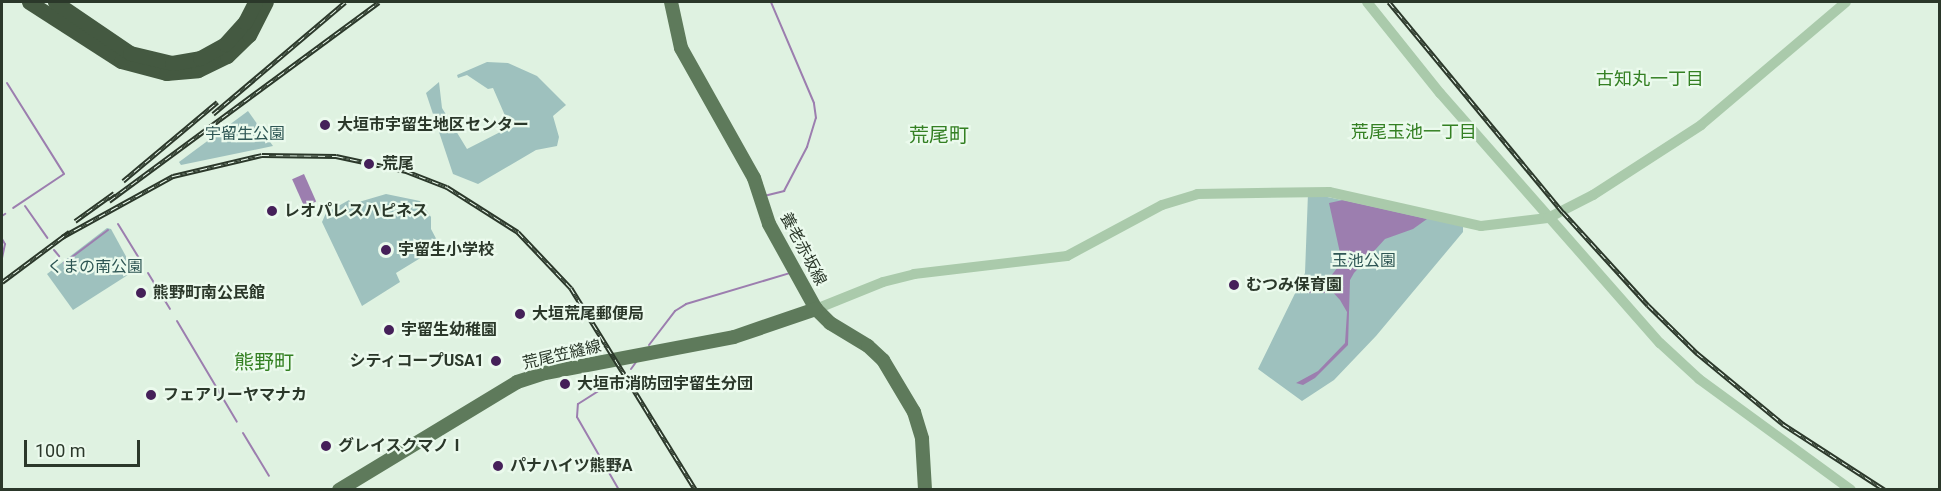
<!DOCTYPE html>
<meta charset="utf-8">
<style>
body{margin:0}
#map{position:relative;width:1941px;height:491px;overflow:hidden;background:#dff2e1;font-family:Roboto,"Noto Sans JP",sans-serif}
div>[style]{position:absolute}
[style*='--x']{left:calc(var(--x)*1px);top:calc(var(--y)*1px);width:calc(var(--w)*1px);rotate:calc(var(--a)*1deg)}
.green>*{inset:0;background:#9ec1be}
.water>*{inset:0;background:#9c7eaf;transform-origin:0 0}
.stream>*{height:2px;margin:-1px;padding:0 1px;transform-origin:1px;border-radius:1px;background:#9c7eaf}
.minor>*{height:10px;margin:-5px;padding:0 5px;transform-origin:5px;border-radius:5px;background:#aacaab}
.major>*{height:14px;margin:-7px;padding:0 7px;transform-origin:7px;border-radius:7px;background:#5e7a5b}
.highway>*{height:15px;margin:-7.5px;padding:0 7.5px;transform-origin:7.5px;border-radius:7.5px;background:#445941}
.rail>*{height:4.5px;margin-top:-2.25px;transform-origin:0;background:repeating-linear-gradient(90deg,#ebfaed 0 7px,#2b382a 0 14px);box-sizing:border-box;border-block:2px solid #2b382a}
.dots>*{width:16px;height:16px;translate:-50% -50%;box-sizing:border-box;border:3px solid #ebfaed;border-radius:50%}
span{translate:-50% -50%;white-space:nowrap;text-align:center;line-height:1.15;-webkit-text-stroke:4.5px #ebfaed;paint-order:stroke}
.poi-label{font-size:16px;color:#2b382a;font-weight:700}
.left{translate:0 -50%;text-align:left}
.right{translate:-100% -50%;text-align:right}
.park-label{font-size:16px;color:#2e5654}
.street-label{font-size:16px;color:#2b382a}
.neighbourhood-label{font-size:18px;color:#348023}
.quarter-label{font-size:20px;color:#348023}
.frame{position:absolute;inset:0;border:3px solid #2b382a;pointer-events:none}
.scale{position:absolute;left:24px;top:440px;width:116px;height:27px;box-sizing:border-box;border:3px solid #2b382a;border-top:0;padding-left:8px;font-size:18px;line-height:21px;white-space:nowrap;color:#2b382a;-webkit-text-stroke:4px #ebfaed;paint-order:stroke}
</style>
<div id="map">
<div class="green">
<div style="clip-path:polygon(487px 62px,508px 63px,537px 76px,566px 105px,553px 116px,559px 137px,557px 146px,536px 150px,478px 184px,453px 174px,426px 93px,439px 82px,442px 108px,467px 149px,510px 127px,493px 88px,488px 89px,467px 75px,458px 78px,457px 75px)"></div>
<div style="clip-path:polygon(248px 111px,273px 146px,181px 165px,179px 162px)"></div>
<div style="clip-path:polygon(1308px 193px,1463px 225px,1463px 232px,1376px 336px,1334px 380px,1302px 401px,1258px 369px,1305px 273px)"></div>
<div style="clip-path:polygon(386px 194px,420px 201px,431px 217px,431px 229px,440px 246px,396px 273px,400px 282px,362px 306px,322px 222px,326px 213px,349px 200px,352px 204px)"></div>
<div style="clip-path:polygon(107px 228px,111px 229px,134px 271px,73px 310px,47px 274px)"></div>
</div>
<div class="water">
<div style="left:304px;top:174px;width:30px;height:13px;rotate:66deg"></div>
<div style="clip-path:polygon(1343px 200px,1427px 219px,1413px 229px,1385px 239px,1354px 273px,1350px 280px,1348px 345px,1315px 378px,1303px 385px,1296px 383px,1318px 371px,1345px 343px,1347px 312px,1340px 300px,1330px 289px,1327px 293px,1307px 293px,1317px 280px,1330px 277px,1342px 262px,1329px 203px)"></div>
</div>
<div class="stream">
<div style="--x:7;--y:83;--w:107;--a:57.9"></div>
<div style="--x:64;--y:174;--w:61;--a:146.3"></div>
<div style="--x:764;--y:196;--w:21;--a:-14"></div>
<div style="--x:784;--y:191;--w:50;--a:-62.4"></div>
<div style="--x:807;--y:147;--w:30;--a:-73"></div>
<div style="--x:816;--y:118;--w:15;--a:-98"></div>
<div style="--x:814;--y:103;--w:110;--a:-113.1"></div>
<div style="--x:25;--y:206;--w:39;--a:55"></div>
<div style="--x:2;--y:216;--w:4;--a:-34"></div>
<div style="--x:118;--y:224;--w:46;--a:58.4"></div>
<div style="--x:2;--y:239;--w:6;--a:59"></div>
<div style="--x:5;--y:244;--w:14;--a:102"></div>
<div style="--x:54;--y:250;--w:8;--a:50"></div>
<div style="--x:64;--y:263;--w:55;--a:-36.9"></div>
<div style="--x:148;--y:273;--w:42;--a:58.6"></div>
<div style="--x:177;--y:321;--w:117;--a:59.3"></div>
<div style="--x:649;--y:345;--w:43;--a:-52.6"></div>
<div style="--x:675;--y:311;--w:13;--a:-32"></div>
<div style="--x:686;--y:304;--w:109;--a:-16.6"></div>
<div style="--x:631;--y:369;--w:9;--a:-54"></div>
<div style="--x:243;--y:433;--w:50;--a:58.8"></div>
<div style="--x:619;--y:490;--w:84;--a:-119.9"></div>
<div style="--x:577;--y:417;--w:13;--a:-86"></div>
<div style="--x:578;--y:404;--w:52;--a:-32.5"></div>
</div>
<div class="minor">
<div style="--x:1367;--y:2;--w:117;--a:51.3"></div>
<div style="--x:1440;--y:93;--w:333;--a:48.7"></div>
<div style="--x:1660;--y:343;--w:53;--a:42.7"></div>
<div style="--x:1699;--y:379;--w:188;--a:36.1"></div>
<div style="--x:816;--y:309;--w:72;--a:-21.9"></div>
<div style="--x:883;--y:282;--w:32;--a:-14"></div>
<div style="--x:914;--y:274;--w:154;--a:-6.7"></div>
<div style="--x:1067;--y:256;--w:108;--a:-28.2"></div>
<div style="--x:1162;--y:205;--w:37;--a:-17"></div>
<div style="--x:1197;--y:194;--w:132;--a:-0.9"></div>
<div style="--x:1329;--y:192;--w:156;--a:12.6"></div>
<div style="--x:1481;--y:226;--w:67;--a:-6.8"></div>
<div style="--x:1548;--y:218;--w:51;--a:-27.1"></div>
<div style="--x:1593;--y:195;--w:129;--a:-32.9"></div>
<div style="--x:1701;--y:125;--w:190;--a:-40.3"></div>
</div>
<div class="major">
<div style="--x:671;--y:2;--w:47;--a:77.7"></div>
<div style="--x:681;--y:48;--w:149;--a:60.7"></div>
<div style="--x:754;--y:178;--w:48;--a:71.9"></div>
<div style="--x:769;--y:224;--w:97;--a:61.1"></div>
<div style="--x:816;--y:309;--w:20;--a:45"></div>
<div style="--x:830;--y:323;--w:44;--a:31.2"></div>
<div style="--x:868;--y:346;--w:21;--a:43"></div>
<div style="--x:883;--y:360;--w:61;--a:59.2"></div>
<div style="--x:914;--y:412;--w:28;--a:73"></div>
<div style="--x:922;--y:439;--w:51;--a:86.6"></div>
<div style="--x:339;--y:490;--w:208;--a:-31.2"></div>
<div style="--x:517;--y:382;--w:29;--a:-18"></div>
<div style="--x:545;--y:373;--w:192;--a:-10.8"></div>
<div style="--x:734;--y:337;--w:87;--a:-18.9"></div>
</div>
<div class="highway">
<div style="--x:29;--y:2;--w:109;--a:32.7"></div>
<div style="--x:121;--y:61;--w:47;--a:14.9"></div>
<div style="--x:166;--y:73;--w:32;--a:-5"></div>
<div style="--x:198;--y:70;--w:32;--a:-26"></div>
<div style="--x:227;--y:56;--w:30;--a:-44"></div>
<div style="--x:249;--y:35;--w:37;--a:-63"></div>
<div style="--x:55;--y:2;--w:91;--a:34.2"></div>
<div style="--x:130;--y:53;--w:43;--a:13.4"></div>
<div style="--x:172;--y:63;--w:28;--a:-10"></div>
<div style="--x:200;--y:58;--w:29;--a:-29"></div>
<div style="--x:225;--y:44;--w:30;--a:-48"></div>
<div style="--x:245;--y:22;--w:22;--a:-63"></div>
</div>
<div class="rail">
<div style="--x:1389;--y:2;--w:273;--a:50.4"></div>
<div style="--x:1563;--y:212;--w:126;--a:47.6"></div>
<div style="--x:1648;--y:305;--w:69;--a:44.4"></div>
<div style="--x:1697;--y:353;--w:112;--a:39.5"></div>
<div style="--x:1783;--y:424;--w:121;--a:32.9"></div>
<div style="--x:213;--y:114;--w:173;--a:-40.3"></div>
<div style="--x:123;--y:181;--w:123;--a:-40"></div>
<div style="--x:109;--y:201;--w:335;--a:-36.4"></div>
<div style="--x:75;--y:221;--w:48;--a:-35.7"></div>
<div style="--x:62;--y:237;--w:127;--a:-28.8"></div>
<div style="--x:173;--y:176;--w:91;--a:-13.3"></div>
<div style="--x:262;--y:155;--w:74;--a:0.8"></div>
<div style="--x:336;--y:156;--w:72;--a:12.1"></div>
<div style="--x:406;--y:171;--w:44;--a:21.3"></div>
<div style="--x:447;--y:187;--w:84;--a:32.4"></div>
<div style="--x:518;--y:232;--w:77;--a:46.6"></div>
<div style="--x:571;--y:288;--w:238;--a:58.3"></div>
<div style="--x:2;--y:282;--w:84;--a:-36.7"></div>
</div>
<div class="dots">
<div style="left:325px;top:125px;background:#452059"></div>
<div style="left:369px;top:164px;background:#452059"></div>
<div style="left:272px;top:211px;background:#452059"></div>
<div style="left:386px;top:250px;background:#452059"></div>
<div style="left:1234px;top:285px;background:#452059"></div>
<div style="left:141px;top:293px;background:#452059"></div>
<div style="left:520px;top:314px;background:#452059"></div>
<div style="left:389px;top:330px;background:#452059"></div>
<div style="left:496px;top:361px;background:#452059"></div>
<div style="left:565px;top:384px;background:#452059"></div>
<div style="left:151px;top:395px;background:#452059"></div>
<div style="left:326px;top:446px;background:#452059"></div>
<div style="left:498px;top:466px;background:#452059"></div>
</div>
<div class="poi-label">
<span class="left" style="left:337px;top:125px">大垣市宇留生地区センター</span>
<span class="left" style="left:382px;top:164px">荒尾</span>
<span class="left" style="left:284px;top:211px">レオパレスハピネス</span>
<span class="left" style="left:398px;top:250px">宇留生小学校</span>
<span class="left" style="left:1246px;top:285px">むつみ保育園</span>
<span class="left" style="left:153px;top:293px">熊野町南公民館</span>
<span class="left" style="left:532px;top:314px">大垣荒尾郵便局</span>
<span class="left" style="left:401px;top:330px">宇留生幼稚園</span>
<span class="right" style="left:484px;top:361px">シティコープUSA1</span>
<span class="left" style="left:577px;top:384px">大垣市消防団宇留生分団</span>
<span class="left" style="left:163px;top:395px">フェアリーヤマナカ</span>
<span class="left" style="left:338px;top:446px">グレイスクマノⅠ</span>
<span class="left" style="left:510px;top:466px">パナハイツ熊野A</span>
</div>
<div class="park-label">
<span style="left:245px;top:134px">宇留生公園</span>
<span style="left:1364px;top:261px">玉池公園</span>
<span style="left:95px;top:267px">くまの南公園</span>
</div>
<div class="street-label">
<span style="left:803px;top:249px;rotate:62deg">養老赤坂線</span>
<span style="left:562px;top:355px;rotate:-13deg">荒尾笠縫線</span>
</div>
<div class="neighbourhood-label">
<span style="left:1650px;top:79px">古知丸一丁目</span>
<span style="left:1414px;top:132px">荒尾玉池一丁目</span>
</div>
<div class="quarter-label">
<span style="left:939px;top:135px">荒尾町</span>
<span style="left:264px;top:362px">熊野町</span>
</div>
<div class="frame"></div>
<div class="scale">100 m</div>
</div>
